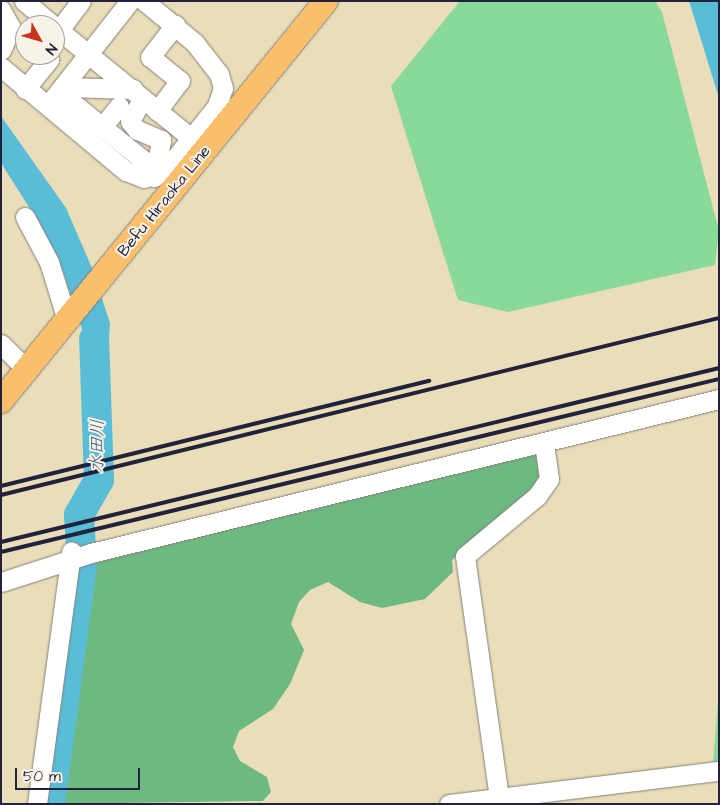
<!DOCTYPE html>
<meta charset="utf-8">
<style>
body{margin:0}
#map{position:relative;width:720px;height:805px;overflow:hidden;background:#e9deb9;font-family:"Architects Daughter","Klee One",sans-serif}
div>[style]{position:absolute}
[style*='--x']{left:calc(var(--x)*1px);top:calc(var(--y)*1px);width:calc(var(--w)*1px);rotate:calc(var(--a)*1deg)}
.green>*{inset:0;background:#88d99a}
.forest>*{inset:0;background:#6eb982}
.water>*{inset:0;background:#59bdd7}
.river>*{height:30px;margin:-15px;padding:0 15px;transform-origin:15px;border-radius:15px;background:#59bdd7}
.roads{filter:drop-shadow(0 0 1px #86807a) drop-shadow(0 0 1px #86807a)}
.minor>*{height:19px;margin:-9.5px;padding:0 9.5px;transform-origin:9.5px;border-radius:9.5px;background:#fff}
.major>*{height:24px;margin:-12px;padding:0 12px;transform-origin:12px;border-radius:12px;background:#f9bf6d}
.rail>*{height:4px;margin:-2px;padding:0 2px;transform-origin:2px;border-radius:2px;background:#22223b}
span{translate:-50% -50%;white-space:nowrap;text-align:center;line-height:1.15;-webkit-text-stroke:4px #f7f3e8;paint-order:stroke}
.street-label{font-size:16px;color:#22223b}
.water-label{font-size:18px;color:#355872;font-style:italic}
.frame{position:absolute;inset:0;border:2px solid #22223b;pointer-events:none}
.north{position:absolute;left:15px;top:15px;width:50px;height:50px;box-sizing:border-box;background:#f7f3e8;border:1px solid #a29fa3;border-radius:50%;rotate:129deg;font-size:14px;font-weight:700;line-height:20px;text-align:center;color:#22223b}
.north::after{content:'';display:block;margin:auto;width:18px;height:22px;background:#c8321e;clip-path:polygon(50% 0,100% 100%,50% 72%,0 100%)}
.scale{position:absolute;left:15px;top:768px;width:125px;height:22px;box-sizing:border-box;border:2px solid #22223b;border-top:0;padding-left:6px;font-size:15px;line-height:18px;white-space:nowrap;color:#22223b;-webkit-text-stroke:4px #f7f3e8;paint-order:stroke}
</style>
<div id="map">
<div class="green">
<div style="clip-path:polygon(460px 1px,655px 1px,662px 12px,719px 231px,715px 265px,508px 312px,458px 300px,391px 86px)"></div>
<div style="clip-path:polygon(719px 689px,719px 764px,713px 764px)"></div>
</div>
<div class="forest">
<div style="clip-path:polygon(540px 451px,545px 475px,537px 488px,466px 547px,452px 560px,453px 572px,425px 599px,382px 608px,360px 602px,328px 582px,310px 590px,299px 602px,291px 624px,304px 650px,290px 684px,273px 709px,239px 731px,233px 747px,240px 761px,267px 777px,271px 792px,263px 801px,56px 804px,86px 562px)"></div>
</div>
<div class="water">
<div style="clip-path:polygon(689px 1px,719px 1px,719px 98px)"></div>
<div style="clip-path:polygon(1px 116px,66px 208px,92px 268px,110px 323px,107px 368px,90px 385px,85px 338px,62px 269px,41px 226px,1px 163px)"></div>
</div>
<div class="river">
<div style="--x:50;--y:804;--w:243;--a:-82.4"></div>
<div style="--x:82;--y:563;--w:48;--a:-93.6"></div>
<div style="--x:79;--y:515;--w:40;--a:-60.3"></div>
<div style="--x:99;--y:480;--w:141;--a:-92"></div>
</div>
<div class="roads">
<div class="minor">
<div style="--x:24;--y:1;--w:38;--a:40"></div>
<div style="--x:1;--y:10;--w:21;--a:61"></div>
<div style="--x:11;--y:28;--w:24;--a:114"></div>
<div style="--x:55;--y:27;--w:176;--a:39.2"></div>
<div style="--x:59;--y:30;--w:36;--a:-53"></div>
<div style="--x:1;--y:67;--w:163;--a:39.8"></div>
<div style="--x:126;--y:171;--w:19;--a:21"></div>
<div style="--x:144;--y:178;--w:21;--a:-17"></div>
<div style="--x:164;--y:172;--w:85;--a:-51.2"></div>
<div style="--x:217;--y:106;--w:19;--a:-72"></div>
<div style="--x:223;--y:88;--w:15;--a:-106"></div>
<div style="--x:219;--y:74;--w:39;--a:-128"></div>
<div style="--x:195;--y:43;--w:66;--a:-140.5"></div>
<div style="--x:64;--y:87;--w:69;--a:1.7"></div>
<div style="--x:25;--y:89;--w:38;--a:-51"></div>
<div style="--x:49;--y:59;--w:6;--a:-141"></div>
<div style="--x:59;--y:92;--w:108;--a:39"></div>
<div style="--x:143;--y:160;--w:20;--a:57"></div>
<div style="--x:154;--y:177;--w:38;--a:-79"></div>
<div style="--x:161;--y:140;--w:26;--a:-157"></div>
<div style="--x:137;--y:130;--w:11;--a:-128"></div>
<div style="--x:130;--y:121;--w:26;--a:-61"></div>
<div style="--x:52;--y:100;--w:126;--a:-51.8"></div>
<div style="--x:157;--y:111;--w:38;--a:-53"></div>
<div style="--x:180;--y:81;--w:38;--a:-141"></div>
<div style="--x:150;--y:57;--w:41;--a:-52"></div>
<div style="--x:102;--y:127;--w:27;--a:-51"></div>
<div style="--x:25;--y:217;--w:51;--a:61.9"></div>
<div style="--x:49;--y:262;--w:61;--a:72.8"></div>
<div style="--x:1;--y:344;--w:35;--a:45"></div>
<div style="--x:1;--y:582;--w:95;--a:-17.9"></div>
<div style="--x:91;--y:553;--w:647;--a:-13.78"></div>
<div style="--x:499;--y:798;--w:244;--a:-98"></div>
<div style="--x:465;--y:556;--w:94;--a:-39.8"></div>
<div style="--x:537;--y:496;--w:21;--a:-55"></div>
<div style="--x:549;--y:479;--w:36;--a:-98"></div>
<div style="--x:37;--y:804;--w:255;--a:-82.3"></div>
<div style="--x:449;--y:804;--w:272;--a:-7"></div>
</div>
<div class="major">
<div style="--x:1;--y:401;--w:515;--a:-50.91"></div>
</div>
</div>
<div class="rail">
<div style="--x:1;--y:486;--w:441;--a:-13.8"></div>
<div style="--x:1;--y:495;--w:739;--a:-13.85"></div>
<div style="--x:1;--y:542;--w:739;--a:-13.62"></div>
<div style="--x:1;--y:552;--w:739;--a:-13.55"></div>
</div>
<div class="street-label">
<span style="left:164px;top:201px;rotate:-51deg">Befu Hiraoka Line</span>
</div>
<div class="water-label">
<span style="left:98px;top:446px;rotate:-89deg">水田川</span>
</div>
<div class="frame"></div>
<div class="north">N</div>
<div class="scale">50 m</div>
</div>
